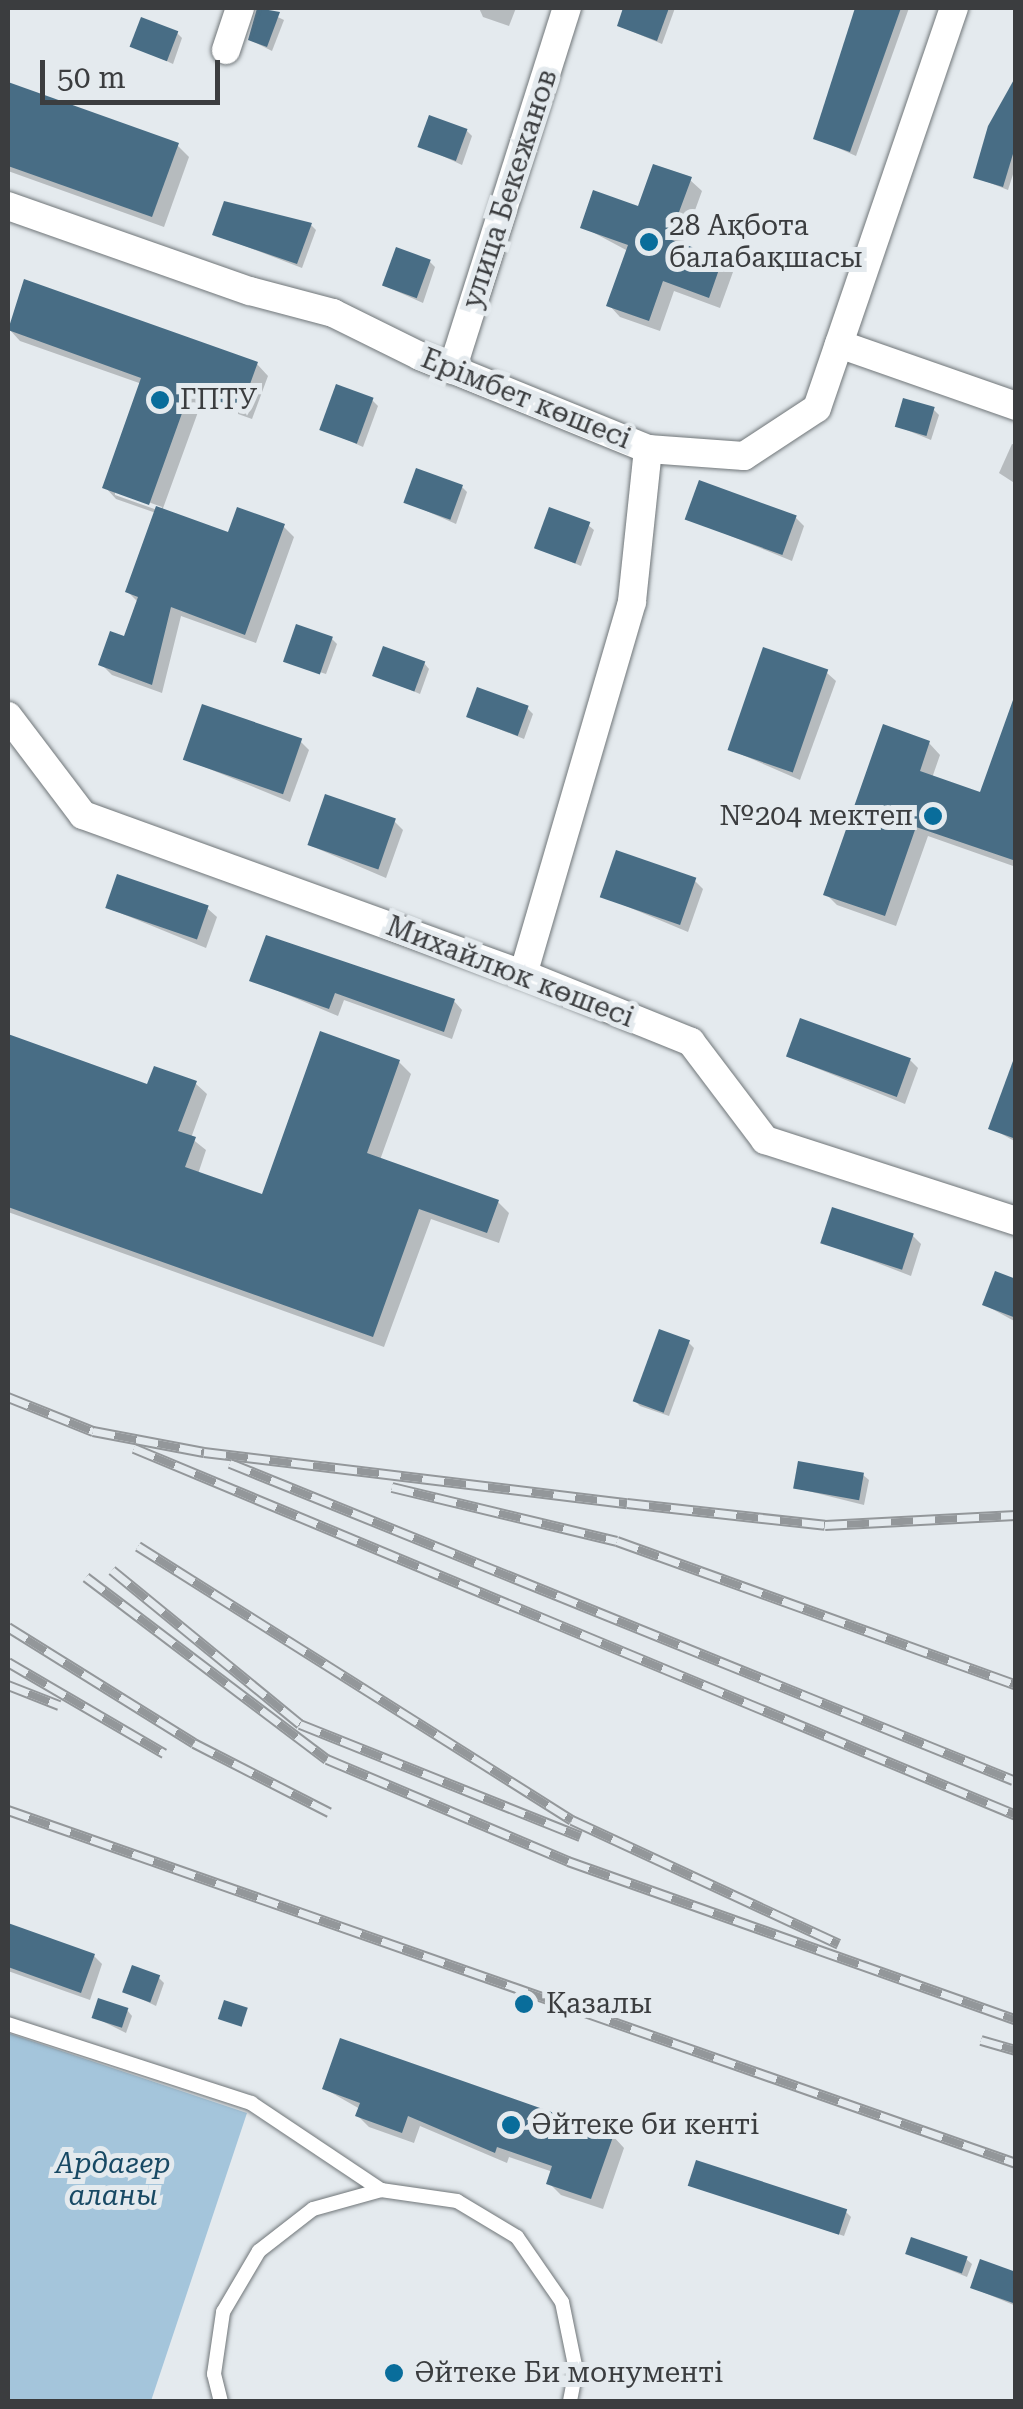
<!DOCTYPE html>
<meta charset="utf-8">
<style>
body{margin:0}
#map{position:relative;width:1023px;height:2409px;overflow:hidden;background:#e4eaee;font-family:"Roboto Serif",serif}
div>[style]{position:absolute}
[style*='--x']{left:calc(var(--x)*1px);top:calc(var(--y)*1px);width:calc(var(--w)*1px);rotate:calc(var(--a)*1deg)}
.green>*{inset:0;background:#a4c5db}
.shadow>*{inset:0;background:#0003}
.building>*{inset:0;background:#486d85;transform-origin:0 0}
.roads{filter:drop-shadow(0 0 2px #707679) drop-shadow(0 0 2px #707679)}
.service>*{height:14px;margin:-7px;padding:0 7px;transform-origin:7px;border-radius:7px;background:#fff}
.minor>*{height:28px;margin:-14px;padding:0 14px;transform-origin:14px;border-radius:14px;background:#fff}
.rail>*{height:11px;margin-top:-5.5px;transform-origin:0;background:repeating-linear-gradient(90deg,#e4eaee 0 22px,#93979a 0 44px);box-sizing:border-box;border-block:2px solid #93979a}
.dots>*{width:28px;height:28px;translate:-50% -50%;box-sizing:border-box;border:5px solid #e4eaee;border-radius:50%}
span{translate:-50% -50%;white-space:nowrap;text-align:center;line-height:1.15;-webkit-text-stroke:10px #e4eaee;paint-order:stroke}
.street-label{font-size:28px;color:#3b3d3f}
.poi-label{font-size:28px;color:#3b3d3f}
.left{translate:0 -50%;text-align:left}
.right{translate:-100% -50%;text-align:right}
.park-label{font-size:28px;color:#184964;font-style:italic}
.frame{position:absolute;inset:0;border:10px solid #3b3d3f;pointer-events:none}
.scale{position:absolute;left:40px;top:60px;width:180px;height:45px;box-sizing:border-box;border:5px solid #3b3d3f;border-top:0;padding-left:12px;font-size:30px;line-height:35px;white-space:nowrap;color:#3b3d3f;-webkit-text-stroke:8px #e4eaee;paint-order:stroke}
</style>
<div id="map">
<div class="green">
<div style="clip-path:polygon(8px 2033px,247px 2113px,151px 2401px,8px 2401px)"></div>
</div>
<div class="shadow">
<div style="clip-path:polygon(259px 8px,284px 20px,272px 51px,250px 40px)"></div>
<div style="clip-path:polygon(479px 8px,516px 8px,509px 26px,483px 17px)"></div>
<div style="clip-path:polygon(626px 8px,675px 8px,662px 44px,619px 26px)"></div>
<div style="clip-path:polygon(858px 8px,909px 8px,856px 156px,816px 138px)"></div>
<div style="clip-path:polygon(177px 33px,182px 38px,173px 64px,134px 46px)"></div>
<div style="clip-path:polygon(8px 85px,177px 145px,189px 157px,164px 227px,8px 171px)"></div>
<div style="clip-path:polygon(1016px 94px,1016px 165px,1008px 190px,975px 177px)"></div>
<div style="clip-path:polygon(467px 131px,472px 136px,462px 165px,421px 146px)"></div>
<div style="clip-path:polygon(690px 180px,702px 191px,682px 246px,722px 260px,733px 272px,720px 308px,674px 291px,660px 331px,620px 317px,609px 305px,628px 251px,583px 227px,640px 209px)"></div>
<div style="clip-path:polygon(311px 225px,316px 230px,302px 268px,214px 234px)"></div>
<div style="clip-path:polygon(430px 262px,435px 267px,423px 303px,385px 286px)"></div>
<div style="clip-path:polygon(evenodd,9px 329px,257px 364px,268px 376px,252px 419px,202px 401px,162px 511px,229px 535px,283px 526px,294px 537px,256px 643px,181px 616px,162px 693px,112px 675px,101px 664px,125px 639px,139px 603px,128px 592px,156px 513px,116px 499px,105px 487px,142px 384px,20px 341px,9px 329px,115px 490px,162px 507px,160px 511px,115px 495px,115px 490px)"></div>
<div style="clip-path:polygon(372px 400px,378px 406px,363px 447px,323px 429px)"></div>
<div style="clip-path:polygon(934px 410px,939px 415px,931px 440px,897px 426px)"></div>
<div style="clip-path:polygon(1012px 444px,1016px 445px,1016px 484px,999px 473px)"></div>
<div style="clip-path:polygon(462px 487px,467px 492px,456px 524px,406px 502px)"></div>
<div style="clip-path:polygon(687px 518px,796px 518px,804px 526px,792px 561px)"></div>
<div style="clip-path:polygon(588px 525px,594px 530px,581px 566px,537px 547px)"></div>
<div style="clip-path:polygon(332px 639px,337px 644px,326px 674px,285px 661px)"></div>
<div style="clip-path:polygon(424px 663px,429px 669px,420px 694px,375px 675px)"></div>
<div style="clip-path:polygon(827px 673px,836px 681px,800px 780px,729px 749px)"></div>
<div style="clip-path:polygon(1016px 700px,1016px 867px,928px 836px,896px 926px,837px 905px,826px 894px,929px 743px,940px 755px,932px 778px,982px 795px)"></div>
<div style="clip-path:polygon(527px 708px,533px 714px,524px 739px,469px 717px)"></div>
<div style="clip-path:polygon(301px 742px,309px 750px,290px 802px,185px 759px)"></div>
<div style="clip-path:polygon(394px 821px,403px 830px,386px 878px,309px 845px)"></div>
<div style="clip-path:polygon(695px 881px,703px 889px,688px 932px,602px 896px)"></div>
<div style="clip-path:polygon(108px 908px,208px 909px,217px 917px,206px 948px)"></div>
<div style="clip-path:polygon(252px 980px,454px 1001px,462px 1010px,452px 1039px,344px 1000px,338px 1016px)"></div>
<div style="clip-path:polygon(8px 1037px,149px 1087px,195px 1083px,207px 1094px,191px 1138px,206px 1150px,198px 1174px,263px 1197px,399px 1062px,411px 1074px,380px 1160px,498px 1202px,509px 1213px,499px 1243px,431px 1219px,384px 1347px,8px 1212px)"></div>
<div style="clip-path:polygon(789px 1057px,910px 1060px,918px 1068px,905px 1104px)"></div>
<div style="clip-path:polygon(1016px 1096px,1016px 1142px,991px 1128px)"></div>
<div style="clip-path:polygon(912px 1235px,921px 1244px,911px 1276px,823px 1242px)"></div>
<div style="clip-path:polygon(1016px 1282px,1016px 1322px,985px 1305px)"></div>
<div style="clip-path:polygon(688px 1342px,694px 1348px,669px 1416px,640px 1406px,635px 1401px)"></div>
<div style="clip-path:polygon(863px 1475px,869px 1480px,864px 1505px,796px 1488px)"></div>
<div style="clip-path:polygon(8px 1925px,94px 1956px,102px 1964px,90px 2000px,8px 1971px)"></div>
<div style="clip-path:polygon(159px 1978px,164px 1983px,156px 2006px,125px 1991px)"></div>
<div style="clip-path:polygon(127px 2010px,132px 2016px,126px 2033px,94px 2017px)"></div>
<div style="clip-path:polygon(325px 2089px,613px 2136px,624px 2148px,603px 2209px,561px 2195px,549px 2183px,553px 2172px,509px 2157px,507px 2163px,420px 2126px,414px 2143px,369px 2127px,358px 2116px,360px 2109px)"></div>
<div style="clip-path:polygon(690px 2185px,846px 2212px,851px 2217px,844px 2236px)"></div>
<div style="clip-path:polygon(908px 2253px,966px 2259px,972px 2264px,967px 2277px)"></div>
<div style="clip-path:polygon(1016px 2274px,1016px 2306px,973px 2288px)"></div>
</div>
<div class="building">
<div style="clip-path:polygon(257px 8px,280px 12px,267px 47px,248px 40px)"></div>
<div style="clip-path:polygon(623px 8px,669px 8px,657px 41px,617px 26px)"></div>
<div style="clip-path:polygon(855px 8px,901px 8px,850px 152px,813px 139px)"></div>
<div style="left:141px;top:17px;width:40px;height:32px;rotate:21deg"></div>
<div style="clip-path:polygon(1016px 76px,1016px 144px,1003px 187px,973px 178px,988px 126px)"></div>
<div style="clip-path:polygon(8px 82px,179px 143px,152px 217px,8px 166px)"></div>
<div style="left:429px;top:115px;width:41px;height:34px;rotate:20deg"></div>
<div style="clip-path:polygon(653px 164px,692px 177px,669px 239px,723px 258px,709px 298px,663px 281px,649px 321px,606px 306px,628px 245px,580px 228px,593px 190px,638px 206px)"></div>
<div style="clip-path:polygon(224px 201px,312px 223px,297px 264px,212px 235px)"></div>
<div style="left:396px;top:247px;width:37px;height:41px;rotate:20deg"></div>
<div style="clip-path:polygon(24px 279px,258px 362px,241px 409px,190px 391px,149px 505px,102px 488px,141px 378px,8px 330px)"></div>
<div style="left:336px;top:384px;width:40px;height:49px;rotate:20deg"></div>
<div style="left:903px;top:398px;width:33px;height:30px;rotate:16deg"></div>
<div style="left:416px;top:468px;width:50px;height:37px;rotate:20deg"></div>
<div style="left:699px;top:480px;width:104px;height:42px;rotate:20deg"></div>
<div style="clip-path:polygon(156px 506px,228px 532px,237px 507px,285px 524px,245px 635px,171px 607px,152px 685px,98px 665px,110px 631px,124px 636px,138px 597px,125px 592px)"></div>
<div style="left:549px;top:507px;width:44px;height:44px;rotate:20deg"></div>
<div style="left:296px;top:624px;width:39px;height:40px;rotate:19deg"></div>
<div style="left:383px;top:646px;width:45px;height:32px;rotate:20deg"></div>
<div style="left:763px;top:647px;width:69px;height:109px;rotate:19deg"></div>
<div style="left:477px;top:687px;width:55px;height:32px;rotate:20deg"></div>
<div style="clip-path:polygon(1013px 700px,1016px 861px,916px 827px,885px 916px,823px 895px,883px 724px,930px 741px,920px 771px,980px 792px)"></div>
<div style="left:202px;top:704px;width:106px;height:59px;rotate:19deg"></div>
<div style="left:325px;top:794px;width:75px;height:54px;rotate:19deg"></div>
<div style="left:616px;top:850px;width:85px;height:50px;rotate:19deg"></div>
<div style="left:117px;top:874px;width:97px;height:36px;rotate:19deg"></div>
<div style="clip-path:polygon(266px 935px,455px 999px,444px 1032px,335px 993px,329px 1009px,249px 981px)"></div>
<div style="left:800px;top:1018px;width:118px;height:41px;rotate:20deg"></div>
<div style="clip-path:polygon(320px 1031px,400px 1060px,367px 1153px,499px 1200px,487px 1233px,419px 1209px,373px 1337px,8px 1207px,8px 1034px,147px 1084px,154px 1066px,197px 1081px,178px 1131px,196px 1137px,185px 1167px,262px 1194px)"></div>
<div style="clip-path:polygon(1013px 1061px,1016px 1061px,1016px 1139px,988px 1129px)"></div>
<div style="left:832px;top:1207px;width:86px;height:38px;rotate:18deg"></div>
<div style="clip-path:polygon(995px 1271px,1016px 1279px,1016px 1318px,982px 1305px)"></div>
<div style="left:659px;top:1329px;width:33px;height:77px;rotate:20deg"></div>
<div style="left:798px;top:1461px;width:67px;height:28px;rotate:10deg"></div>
<div style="clip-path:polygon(8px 1923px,95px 1954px,81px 1993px,8px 1967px)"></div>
<div style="left:132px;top:1965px;width:30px;height:29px;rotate:20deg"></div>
<div style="left:98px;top:1998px;width:32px;height:21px;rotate:18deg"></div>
<div style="left:224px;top:2000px;width:25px;height:20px;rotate:18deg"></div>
<div style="clip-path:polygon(340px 2038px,614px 2134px,591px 2199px,546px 2184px,552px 2166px,497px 2147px,495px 2153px,408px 2116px,402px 2133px,355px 2116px,360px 2103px,322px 2089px)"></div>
<div style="left:696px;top:2160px;width:159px;height:27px;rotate:18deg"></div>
<div style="left:911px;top:2237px;width:60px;height:18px;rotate:19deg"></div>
<div style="clip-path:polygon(980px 2259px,1016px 2272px,1016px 2304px,970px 2288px)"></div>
</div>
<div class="roads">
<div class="service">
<div style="--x:8;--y:2024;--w:256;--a:18"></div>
<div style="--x:251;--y:2103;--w:156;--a:33.8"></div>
<div style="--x:221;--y:2402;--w:29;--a:-104"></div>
<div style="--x:214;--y:2374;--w:63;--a:-81.7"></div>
<div style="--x:223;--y:2312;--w:71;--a:-59.5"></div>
<div style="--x:259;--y:2251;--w:68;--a:-37.9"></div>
<div style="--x:313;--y:2209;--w:71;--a:-15.6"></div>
<div style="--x:381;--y:2190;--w:77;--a:8.2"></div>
<div style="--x:457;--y:2201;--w:70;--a:31"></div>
<div style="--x:517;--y:2237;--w:79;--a:55.3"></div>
<div style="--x:562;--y:2302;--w:69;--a:78.4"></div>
<div style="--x:576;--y:2370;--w:33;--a:101"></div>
</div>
<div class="minor">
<div style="--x:226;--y:50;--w:44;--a:-71.6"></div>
<div style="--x:8;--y:206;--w:256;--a:19.4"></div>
<div style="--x:250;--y:291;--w:86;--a:14.8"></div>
<div style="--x:333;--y:313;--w:97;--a:26.3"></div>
<div style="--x:420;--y:356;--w:246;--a:22.2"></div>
<div style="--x:648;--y:449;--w:154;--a:96"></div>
<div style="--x:632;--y:602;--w:388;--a:106.3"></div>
<div style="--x:839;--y:344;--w:188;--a:19.3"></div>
<div style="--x:452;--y:370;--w:380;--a:-72.4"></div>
<div style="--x:648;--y:449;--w:96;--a:4.2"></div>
<div style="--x:744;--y:456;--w:87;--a:-33.3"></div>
<div style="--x:817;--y:408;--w:423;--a:-71.1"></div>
<div style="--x:8;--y:716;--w:124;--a:52.9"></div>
<div style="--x:83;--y:815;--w:468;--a:19.9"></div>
<div style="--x:523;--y:974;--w:181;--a:22"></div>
<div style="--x:691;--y:1042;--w:123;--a:52.9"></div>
<div style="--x:765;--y:1140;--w:264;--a:17.9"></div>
</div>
</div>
<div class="rail">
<div style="--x:8;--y:1397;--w:92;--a:21.8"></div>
<div style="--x:93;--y:1431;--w:113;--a:10.7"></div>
<div style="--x:204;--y:1452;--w:426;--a:6.9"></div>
<div style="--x:627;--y:1503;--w:199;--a:6.3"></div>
<div style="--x:825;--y:1525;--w:191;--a:-3"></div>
<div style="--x:134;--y:1448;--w:955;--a:22.59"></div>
<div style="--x:230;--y:1463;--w:845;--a:22.04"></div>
<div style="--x:392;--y:1487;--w:231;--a:13.5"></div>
<div style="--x:617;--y:1541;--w:424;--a:19.8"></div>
<div style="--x:138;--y:1546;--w:513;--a:32.27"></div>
<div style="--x:572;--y:1820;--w:294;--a:24.9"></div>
<div style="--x:112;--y:1570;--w:243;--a:39.3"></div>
<div style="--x:300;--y:1724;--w:302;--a:21.8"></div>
<div style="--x:86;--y:1577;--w:302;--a:37.1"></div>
<div style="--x:327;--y:1759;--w:262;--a:22.9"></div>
<div style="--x:568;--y:1861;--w:475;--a:19.5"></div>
<div style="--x:8;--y:1627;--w:219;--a:31.9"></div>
<div style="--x:194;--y:1743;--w:152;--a:27.1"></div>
<div style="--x:8;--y:1662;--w:181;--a:30.3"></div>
<div style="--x:8;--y:1685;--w:55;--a:21.4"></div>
<div style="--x:8;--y:1810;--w:1068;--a:19.3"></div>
<div style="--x:981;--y:2040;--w:36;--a:16"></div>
</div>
<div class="dots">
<div style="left:649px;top:242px;background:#096d9b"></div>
<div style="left:160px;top:400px;background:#096d9b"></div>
<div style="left:933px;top:816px;background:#096d9b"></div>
<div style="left:524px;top:2004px;background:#096d9b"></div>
<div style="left:511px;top:2125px;background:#096d9b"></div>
<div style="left:394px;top:2373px;background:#096d9b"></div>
</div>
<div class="street-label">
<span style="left:510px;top:189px;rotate:-72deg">улица Бекежанов</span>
<span style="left:526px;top:399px;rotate:22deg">Ерімбет көшесі</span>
<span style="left:510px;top:972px;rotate:21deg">Михайлюк көшесі</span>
</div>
<div class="poi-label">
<span class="left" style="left:669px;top:242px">28 Ақбота<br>балабақшасы</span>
<span class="left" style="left:180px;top:400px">ГПТУ</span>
<span class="right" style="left:913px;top:816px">№204 мектеп</span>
<span class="left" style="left:546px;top:2004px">Қазалы</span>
<span class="left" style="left:531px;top:2125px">Әйтеке би кенті</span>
<span class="left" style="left:414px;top:2373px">Əйтеке Би монументі</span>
</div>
<div class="park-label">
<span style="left:113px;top:2180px">Ардагер<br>аланы</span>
</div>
<div class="frame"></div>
<div class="scale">50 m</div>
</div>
